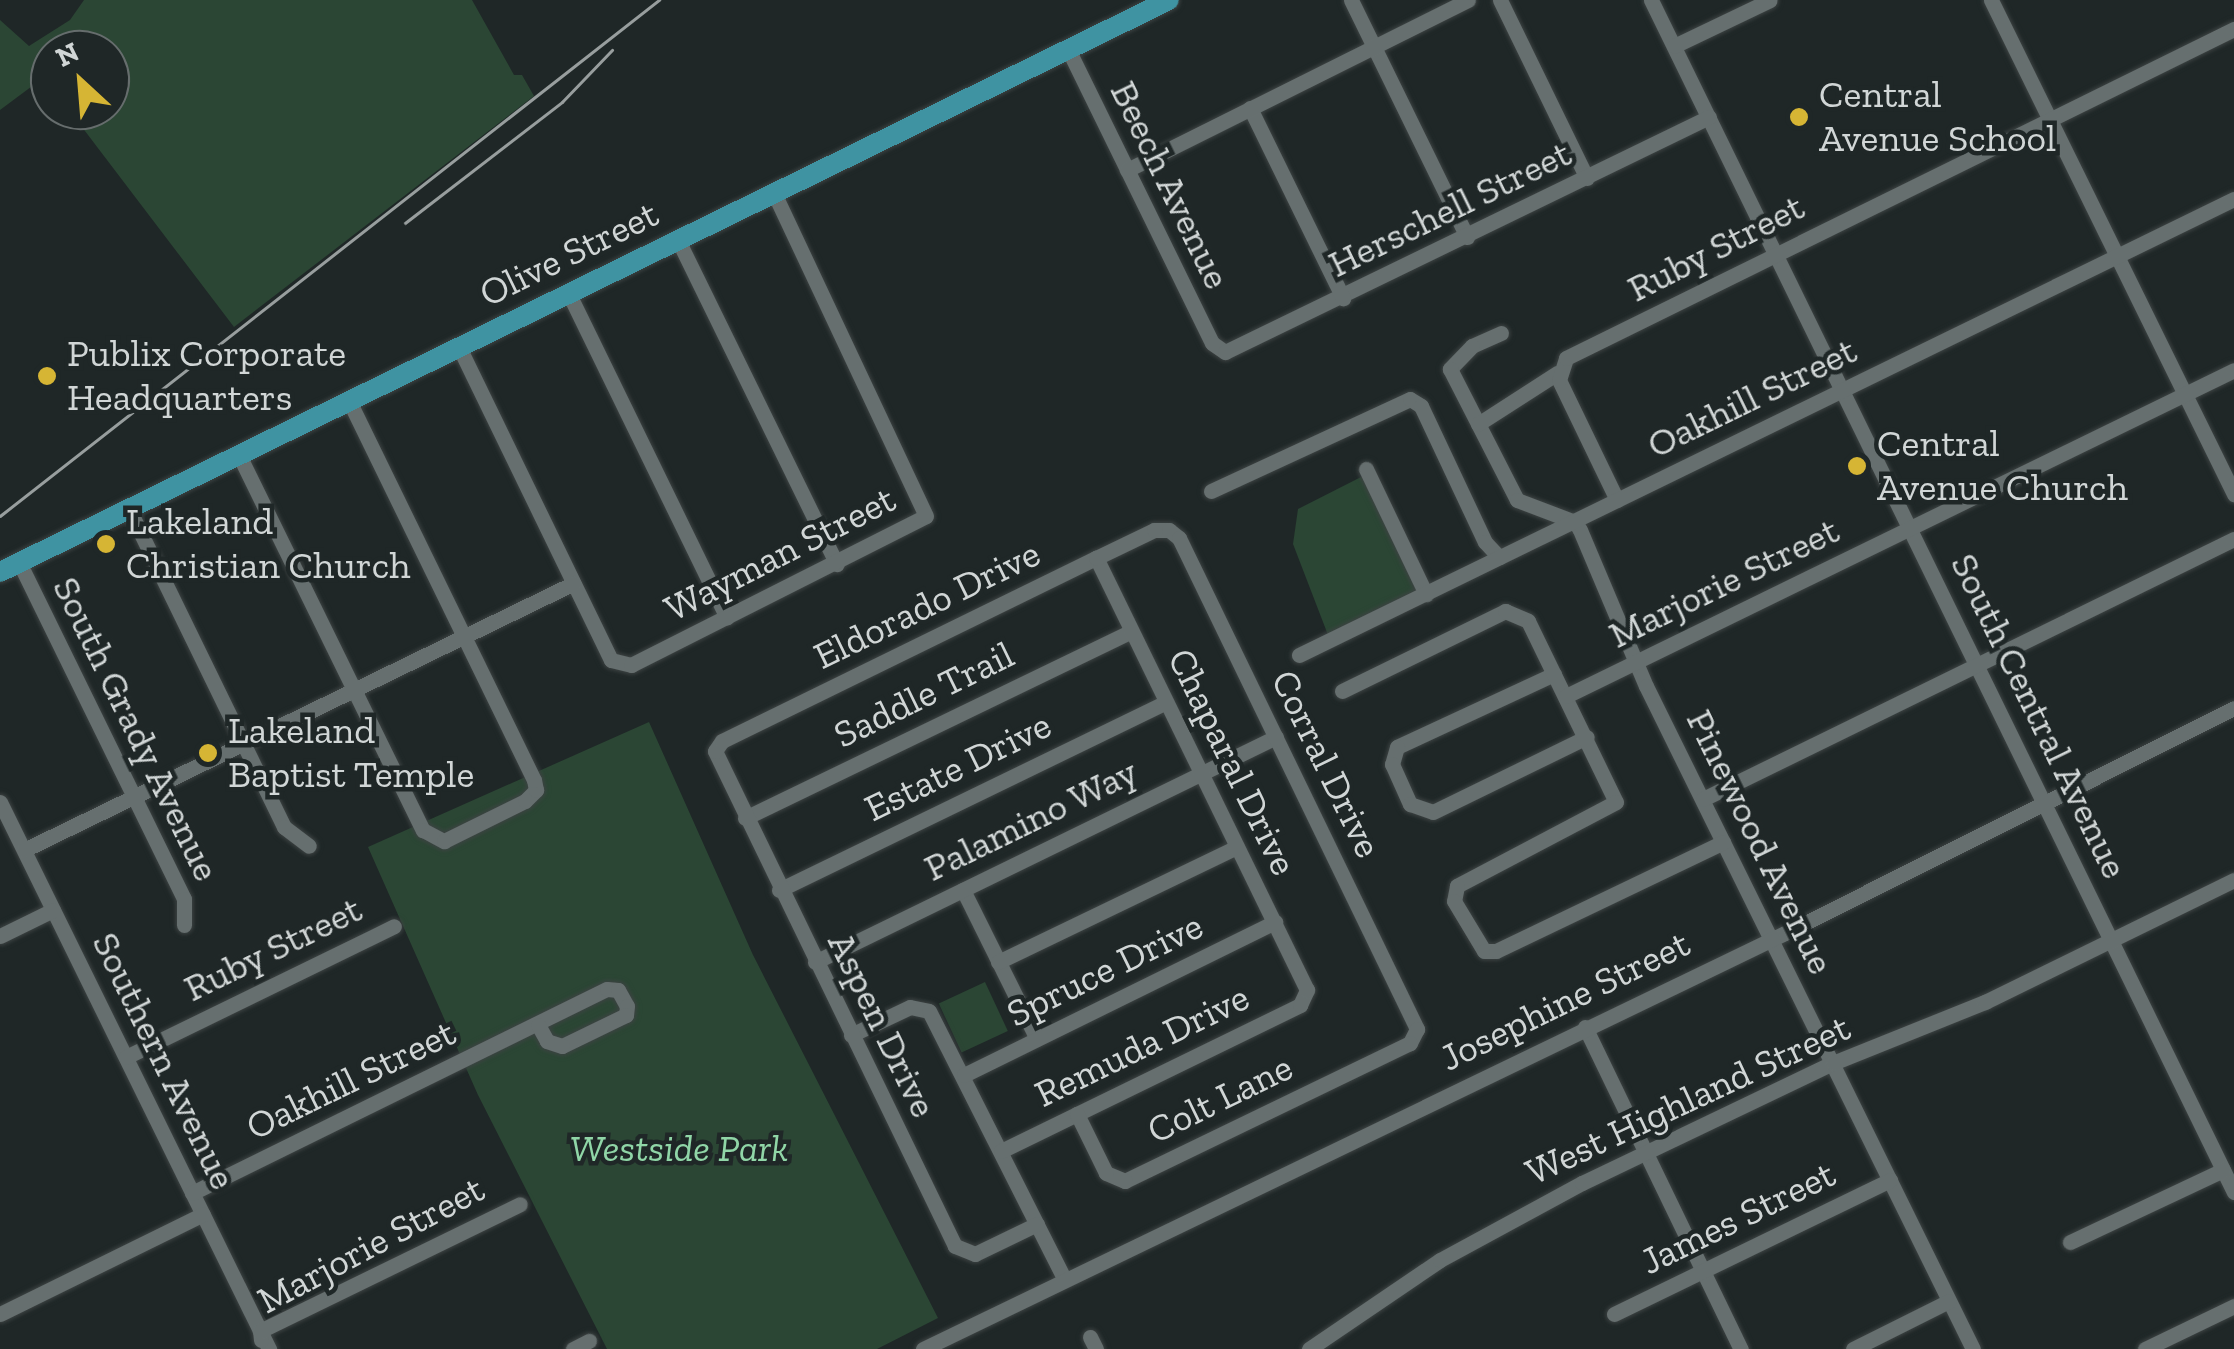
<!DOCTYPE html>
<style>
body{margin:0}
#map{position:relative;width:2234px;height:1349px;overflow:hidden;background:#1f2727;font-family:"Zilla Slab",serif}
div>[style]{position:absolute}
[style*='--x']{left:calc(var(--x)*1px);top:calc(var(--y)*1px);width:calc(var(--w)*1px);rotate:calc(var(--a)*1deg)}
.green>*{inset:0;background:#2b4634;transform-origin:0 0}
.roads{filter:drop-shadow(0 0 2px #3d4343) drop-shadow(0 0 2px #3d4343)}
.minor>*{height:15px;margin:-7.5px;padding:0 7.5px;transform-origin:7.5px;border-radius:7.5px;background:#666f6f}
.major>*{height:20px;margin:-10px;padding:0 10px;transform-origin:10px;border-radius:10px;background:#3f93a2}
.rail>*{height:2.5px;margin:-1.25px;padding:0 1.25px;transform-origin:1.25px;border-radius:1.25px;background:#989e9e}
.dots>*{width:28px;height:28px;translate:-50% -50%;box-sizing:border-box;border:5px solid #1f2727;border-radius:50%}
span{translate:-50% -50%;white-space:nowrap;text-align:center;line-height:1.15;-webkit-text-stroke:9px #1f2727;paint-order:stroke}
.poi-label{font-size:38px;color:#d1d6d6}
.left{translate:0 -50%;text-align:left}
.street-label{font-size:38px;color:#d1d6d6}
.park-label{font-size:38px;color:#90d6a7;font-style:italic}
.north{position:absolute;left:30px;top:30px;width:100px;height:100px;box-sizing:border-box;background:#1f2727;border:2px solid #666d6d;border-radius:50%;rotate:334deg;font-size:28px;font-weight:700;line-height:40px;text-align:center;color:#d1d6d6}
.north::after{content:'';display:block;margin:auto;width:35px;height:45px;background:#d6b534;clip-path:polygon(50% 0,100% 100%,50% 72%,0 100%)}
</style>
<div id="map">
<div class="green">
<div style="clip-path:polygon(84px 0,472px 0,514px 75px,522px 75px,534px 96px,234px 327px,69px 110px,110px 110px,110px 50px,50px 50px,50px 85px,43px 78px,0 110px,0 20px,29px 46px,70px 20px)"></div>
<div style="clip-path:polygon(1363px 476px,1419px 591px,1328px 635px,1293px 544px,1298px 509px)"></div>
<div style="clip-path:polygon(649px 722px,753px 955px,938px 1318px,877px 1349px,607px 1349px,478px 1095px,368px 847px)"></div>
<div style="left:985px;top:982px;width:54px;height:51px;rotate:65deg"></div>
</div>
<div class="roads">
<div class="minor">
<div style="--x:1351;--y:0;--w:264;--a:63.9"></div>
<div style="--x:1500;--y:0;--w:198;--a:64"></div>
<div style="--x:1651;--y:0;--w:1327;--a:63.94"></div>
<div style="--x:1991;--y:0;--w:551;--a:63.81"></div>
<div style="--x:1674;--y:46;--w:106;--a:-25.6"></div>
<div style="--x:1068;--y:49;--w:327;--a:63.9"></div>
<div style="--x:1212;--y:343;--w:16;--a:35"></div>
<div style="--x:1225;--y:352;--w:538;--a:-25.9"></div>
<div style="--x:1250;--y:108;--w:212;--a:63.9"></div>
<div style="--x:1127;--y:170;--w:381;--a:-26.5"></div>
<div style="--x:678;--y:240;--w:361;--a:63.9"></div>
<div style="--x:569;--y:294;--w:360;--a:64"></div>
<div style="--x:1501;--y:333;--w:32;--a:156"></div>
<div style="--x:1472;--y:346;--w:32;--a:134"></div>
<div style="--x:1450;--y:369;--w:147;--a:62.9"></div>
<div style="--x:1517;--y:500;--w:62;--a:20.8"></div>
<div style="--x:1575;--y:522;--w:9;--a:58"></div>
<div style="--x:1580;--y:530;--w:169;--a:67.1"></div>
<div style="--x:1646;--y:686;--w:739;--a:63.75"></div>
<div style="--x:459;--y:347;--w:348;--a:64.1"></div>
<div style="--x:611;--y:660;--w:21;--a:14"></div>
<div style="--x:631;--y:665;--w:330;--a:-26.8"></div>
<div style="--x:926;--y:516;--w:357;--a:-115.2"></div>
<div style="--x:1478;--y:424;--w:94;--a:-32.8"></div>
<div style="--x:239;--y:455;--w:418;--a:63.9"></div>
<div style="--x:423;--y:830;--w:24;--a:28"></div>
<div style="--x:444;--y:841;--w:90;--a:-26.3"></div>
<div style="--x:525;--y:801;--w:16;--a:-45"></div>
<div style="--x:536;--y:790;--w:10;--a:-101"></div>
<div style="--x:534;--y:780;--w:422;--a:-116"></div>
<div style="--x:1366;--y:469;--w:139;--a:64.4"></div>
<div style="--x:1211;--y:491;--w:219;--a:-24.8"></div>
<div style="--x:1410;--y:399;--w:13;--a:32"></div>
<div style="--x:1421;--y:406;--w:150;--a:64.8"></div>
<div style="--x:1485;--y:542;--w:21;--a:47"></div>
<div style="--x:1617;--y:500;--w:133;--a:-115.8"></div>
<div style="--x:1559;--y:380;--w:23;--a:-72"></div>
<div style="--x:1566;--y:358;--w:745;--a:-26.22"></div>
<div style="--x:129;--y:509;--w:354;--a:64"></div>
<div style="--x:284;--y:827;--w:31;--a:37"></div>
<div style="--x:19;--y:562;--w:375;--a:63.9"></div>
<div style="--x:184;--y:899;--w:26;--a:90"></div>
<div style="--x:1299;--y:655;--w:1040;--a:-26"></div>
<div style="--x:1554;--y:674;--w:173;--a:155.1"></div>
<div style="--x:1397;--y:747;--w:18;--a:106"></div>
<div style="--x:1392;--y:764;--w:44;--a:65.8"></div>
<div style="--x:1410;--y:804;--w:24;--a:19"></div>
<div style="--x:1433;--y:812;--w:171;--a:-26"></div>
<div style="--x:1342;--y:691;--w:182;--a:-26.1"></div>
<div style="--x:1505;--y:611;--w:25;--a:23"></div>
<div style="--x:1528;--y:621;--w:201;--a:64.1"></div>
<div style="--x:1616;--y:802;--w:180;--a:152.2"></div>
<div style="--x:1457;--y:886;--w:15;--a:101"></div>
<div style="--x:1454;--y:901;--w:58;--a:59"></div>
<div style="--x:1484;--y:951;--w:12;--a:0"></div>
<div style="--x:1496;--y:951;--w:252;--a:-25.6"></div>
<div style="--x:1566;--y:696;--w:743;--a:-26.01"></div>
<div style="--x:1703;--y:799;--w:591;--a:-26.09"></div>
<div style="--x:0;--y:802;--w:610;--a:63.81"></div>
<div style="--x:745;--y:818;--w:429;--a:-25.8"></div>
<div style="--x:24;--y:850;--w:611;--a:-25.89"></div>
<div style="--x:779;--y:890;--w:430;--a:-25.9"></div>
<div style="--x:963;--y:890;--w:166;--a:63.6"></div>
<div style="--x:0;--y:936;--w:59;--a:-26.1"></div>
<div style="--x:815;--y:962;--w:513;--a:-26.02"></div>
<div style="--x:998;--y:962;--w:265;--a:-25.7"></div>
<div style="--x:1585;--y:1027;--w:358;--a:64.2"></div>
<div style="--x:851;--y:1035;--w:65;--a:-25.4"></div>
<div style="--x:910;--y:1007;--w:19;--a:12"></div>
<div style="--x:929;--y:1011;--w:301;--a:63.2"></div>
<div style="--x:126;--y:1057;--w:298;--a:-26"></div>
<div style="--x:964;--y:1075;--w:347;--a:-26.2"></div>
<div style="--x:1001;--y:1151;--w:333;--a:-26"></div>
<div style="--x:1300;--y:1005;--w:17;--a:-65"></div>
<div style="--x:1307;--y:990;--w:481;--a:-116"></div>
<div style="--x:192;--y:1193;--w:462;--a:-26.2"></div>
<div style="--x:607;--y:989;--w:11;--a:5"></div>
<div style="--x:618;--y:990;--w:18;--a:61"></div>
<div style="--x:627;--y:1006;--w:9;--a:96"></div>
<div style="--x:626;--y:1015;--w:71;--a:154.2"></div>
<div style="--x:562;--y:1046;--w:16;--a:-162"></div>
<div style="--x:547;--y:1041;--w:18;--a:-119"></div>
<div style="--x:1037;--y:1224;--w:69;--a:154.2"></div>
<div style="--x:975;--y:1254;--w:22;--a:-158"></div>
<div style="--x:955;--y:1246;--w:550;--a:-115.87"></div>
<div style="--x:715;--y:751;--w:12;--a:-55"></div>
<div style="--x:722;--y:741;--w:416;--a:-26.1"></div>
<div style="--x:1096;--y:558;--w:64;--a:-25.8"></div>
<div style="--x:1154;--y:530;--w:15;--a:0"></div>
<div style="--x:1169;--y:530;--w:13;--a:39"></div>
<div style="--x:1179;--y:538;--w:546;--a:64.14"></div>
<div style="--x:1417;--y:1029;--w:16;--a:117"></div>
<div style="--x:1410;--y:1043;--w:317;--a:154.2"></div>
<div style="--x:1125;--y:1181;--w:21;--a:-157"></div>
<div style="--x:1106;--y:1173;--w:66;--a:-116.2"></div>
<div style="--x:2070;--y:1242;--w:169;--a:-25.2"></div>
<div style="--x:0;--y:1314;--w:226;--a:-26.2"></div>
<div style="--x:1614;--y:1314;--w:307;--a:-25.9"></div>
<div style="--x:1090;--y:1337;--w:13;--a:63"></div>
<div style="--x:261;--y:1340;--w:9;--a:-96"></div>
<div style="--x:260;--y:1331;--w:289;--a:-26"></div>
<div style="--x:573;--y:1349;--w:18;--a:-27"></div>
<div style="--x:923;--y:1349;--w:957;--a:-25.76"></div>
<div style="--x:1785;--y:933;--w:502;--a:-26.62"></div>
<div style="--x:1309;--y:1349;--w:158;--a:-34.2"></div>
<div style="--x:1440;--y:1260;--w:162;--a:-28.5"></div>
<div style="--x:1582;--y:1183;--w:278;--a:-25.6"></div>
<div style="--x:1833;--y:1063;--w:164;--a:-21.9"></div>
<div style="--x:1985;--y:1002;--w:277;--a:-26.1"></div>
<div style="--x:1853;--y:1349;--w:107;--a:-26.6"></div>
<div style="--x:2145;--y:1349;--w:99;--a:-25.8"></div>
</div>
<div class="major">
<div style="--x:0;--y:572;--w:1301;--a:-26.07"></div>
</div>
</div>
<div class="rail">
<div style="--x:405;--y:223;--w:198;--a:-37.6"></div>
<div style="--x:562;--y:102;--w:72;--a:-46.1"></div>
<div style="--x:0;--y:516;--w:837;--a:-38.06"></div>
</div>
<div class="dots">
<div style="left:1799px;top:117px;background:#d6b534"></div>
<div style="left:47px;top:376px;background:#d6b534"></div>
<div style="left:1857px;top:466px;background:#d6b534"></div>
<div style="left:106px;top:544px;background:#d6b534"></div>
<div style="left:208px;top:753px;background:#d6b534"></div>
</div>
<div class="poi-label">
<span class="left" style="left:1819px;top:117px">Central<br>Avenue School</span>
<span class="left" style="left:67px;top:376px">Publix Corporate<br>Headquarters</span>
<span class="left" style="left:1877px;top:466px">Central<br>Avenue Church</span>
<span class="left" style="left:126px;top:544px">Lakeland<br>Christian Church</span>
<span class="left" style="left:228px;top:753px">Lakeland<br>Baptist Temple</span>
</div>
<div class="street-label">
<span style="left:1170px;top:185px;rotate:64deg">Beech Avenue</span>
<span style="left:1450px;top:209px;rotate:-26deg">Herschell Street</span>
<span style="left:1716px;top:248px;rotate:-27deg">Ruby Street</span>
<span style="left:569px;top:254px;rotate:-26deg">Olive Street</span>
<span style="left:1752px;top:398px;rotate:-26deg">Oakhill Street</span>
<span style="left:780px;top:554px;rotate:-27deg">Wayman Street</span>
<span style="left:1724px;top:583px;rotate:-26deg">Marjorie Street</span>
<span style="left:927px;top:605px;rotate:-26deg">Eldorado Drive</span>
<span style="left:924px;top:695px;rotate:-26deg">Saddle Trail</span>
<span style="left:2039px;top:716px;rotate:64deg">South Central Avenue</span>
<span style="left:136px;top:729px;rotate:64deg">South Grady Avenue</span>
<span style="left:1232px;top:762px;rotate:64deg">Chaparal Drive</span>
<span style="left:1326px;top:764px;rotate:64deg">Corral Drive</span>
<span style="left:958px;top:767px;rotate:-26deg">Estate Drive</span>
<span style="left:1031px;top:820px;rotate:-26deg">Palamino Way</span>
<span style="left:1760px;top:842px;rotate:64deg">Pinewood Avenue</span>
<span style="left:273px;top:949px;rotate:-26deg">Ruby Street</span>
<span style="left:1105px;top:970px;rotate:-26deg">Spruce Drive</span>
<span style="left:1565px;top:1001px;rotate:-26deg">Josephine Street</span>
<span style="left:882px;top:1025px;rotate:64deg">Aspen Drive</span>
<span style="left:1142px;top:1046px;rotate:-26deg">Remuda Drive</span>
<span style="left:164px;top:1061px;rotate:64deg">Southern Avenue</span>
<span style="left:351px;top:1080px;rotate:-26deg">Oakhill Street</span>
<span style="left:1220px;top:1099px;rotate:-26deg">Colt Lane</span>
<span style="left:1688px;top:1100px;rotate:-25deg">West Highland Street</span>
<span style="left:1738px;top:1218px;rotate:-26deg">James Street</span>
<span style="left:371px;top:1245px;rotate:-28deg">Marjorie Street</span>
</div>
<div class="park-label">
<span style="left:679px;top:1149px">Westside Park</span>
</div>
<div class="north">N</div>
</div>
